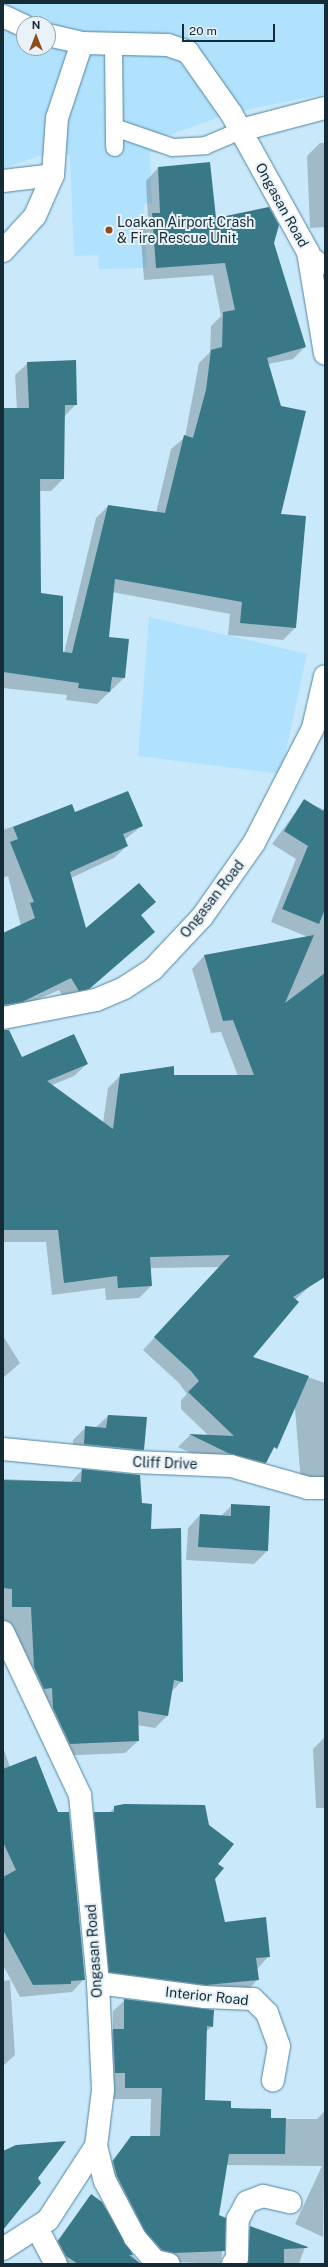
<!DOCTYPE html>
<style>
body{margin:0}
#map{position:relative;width:328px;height:2267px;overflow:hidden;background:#c9e9fb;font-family:"Public Sans",sans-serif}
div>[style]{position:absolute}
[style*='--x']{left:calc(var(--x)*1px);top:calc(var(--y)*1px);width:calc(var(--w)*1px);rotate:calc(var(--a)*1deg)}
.built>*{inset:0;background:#b0e1fd}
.shadow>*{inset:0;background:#0003}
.building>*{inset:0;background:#397987}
.roads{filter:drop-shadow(0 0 1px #5184a0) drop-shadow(0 0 1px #5184a0)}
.lane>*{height:17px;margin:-8.5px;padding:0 8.5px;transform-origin:8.5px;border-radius:8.5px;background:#fff}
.street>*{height:22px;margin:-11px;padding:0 11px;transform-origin:11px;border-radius:11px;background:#fff}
.dots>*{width:11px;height:11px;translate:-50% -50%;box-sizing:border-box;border:2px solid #e8f2f8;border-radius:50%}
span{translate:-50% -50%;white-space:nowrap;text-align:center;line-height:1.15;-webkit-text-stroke:4px #e8f2f8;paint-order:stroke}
.street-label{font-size:14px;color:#152b36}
.poi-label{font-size:14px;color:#152b36}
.left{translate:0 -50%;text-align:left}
.frame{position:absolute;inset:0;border:4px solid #152b36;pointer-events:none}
.north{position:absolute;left:16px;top:16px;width:40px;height:40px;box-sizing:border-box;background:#e8f2f8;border:1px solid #94a2aa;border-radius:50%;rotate:0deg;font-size:11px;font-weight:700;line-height:16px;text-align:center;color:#152b36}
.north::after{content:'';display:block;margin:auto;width:14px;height:18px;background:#8f4c1b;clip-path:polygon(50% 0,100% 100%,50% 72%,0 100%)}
.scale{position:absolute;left:182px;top:24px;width:93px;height:18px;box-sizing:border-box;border:2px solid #152b36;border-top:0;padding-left:5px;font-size:12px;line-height:14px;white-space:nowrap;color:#152b36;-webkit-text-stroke:3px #e8f2f8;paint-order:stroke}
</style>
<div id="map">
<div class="built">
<div style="clip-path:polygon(evenodd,3px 3px,325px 3px,325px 94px,231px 113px,158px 139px,160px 152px,150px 152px,152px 203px,144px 204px,147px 268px,99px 269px,98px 255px,74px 256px,70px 155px,39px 156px,3px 168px,3px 3px,24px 24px,48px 24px,48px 48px,24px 48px,24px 24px)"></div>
<div style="clip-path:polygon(149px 617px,307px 654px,281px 774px,138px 756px)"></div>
</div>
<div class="shadow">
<div style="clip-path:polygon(320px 143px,325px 143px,325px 227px,310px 228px,307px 156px)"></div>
<div style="clip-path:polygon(158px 168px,215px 219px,273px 243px,305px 347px,293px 359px,268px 364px,280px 515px,295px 628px,283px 640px,228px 635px,230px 614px,112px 592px,107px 638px,128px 640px,124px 678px,97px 704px,66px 700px,67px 695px,3px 688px,3px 409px,17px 409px,15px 375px,28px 363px,76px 404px,64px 417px,63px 479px,51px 491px,39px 491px,40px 594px,64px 653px,96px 518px,108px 506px,156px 513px,171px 449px,185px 437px,199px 363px,210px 352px,211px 326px,221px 316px,213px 275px,144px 280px,140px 226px,148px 219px,146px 181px)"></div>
<div style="clip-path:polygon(304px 801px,325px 810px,325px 1272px,295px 1300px,252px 1357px,325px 1383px,325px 1485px,301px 1483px,295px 1408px,266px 1463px,253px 1475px,216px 1465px,178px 1447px,190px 1435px,209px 1436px,181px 1409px,181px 1400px,187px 1394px,179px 1383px,143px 1350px,219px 1267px,150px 1268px,151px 1286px,139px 1298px,106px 1300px,105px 1288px,52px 1295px,46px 1242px,3px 1242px,3px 1031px,22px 1058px,87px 1064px,74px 1076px,52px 1085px,103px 1123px,108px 1088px,121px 1075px,238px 1076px,221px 1032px,211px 1033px,192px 969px,204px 956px,308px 937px,271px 922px,296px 859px,272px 844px)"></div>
<div style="clip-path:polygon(71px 805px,75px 813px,142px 826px,124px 840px,127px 846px,114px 858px,71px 878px,86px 930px,154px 902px,140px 916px,154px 932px,76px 1001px,66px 1002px,59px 990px,3px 1015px,3px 934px,21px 926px,8px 876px,3px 878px,3px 830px)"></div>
<div style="clip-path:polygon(3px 1336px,20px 1363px,3px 1378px)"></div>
<div style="clip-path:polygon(108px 1416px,146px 1418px,143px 1449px,131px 1462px,72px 1457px,73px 1440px,86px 1427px,95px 1428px)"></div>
<div style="clip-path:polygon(82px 1470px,141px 1504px,182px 1681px,171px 1692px,167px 1716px,155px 1728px,137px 1725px,138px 1741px,125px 1753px,57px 1756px,3px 1643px,3px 1479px,71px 1482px)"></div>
<div style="clip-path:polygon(232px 1505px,269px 1507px,267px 1551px,254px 1564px,186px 1560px,188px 1528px,200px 1515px,220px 1517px)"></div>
<div style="clip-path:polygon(325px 1737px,325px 1808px,316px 1808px,313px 1749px)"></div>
<div style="clip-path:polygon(3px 1747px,84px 1979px,72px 1992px,20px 1997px,3px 1965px)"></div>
<div style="clip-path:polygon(115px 1807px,217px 1864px,213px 1879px,224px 1923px,269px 1956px,257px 1969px,258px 1979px,246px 1992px,97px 1984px,82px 1825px,95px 1813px,109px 1813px)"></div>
<div style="clip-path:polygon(10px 1980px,15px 2055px,3px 2066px,3px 1981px)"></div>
<div style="clip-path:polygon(125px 2000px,212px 2026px,206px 2032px,204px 2101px,270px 2119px,317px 2119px,325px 2111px,323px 2237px,295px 2224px,322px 2166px,226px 2165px,218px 2216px,225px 2218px,221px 2264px,150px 2261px,102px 2173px,131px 2137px,150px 2137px,151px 2099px,114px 2099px,114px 2084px,104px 2084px,102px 2042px,113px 2030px,113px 2011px)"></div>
<div style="clip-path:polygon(91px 2196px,123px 2245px,140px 2264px,53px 2264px,47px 2254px)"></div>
<div style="clip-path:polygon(251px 2228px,305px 2247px,299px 2264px,239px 2264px,239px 2239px)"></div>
</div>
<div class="building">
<div style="clip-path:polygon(210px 162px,216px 218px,269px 207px,279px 225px,274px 243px,306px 347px,267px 358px,281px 406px,306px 411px,281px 514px,306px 516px,296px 628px,240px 623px,242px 602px,115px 579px,109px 637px,129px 639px,125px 678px,112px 677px,110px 692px,78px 688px,79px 683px,3px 672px,3px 408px,29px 408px,27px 362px,76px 360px,77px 405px,65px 405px,64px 479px,40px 479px,41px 593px,63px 596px,63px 652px,72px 653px,108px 505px,165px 513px,184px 435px,193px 438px,206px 390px,211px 350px,222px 347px,223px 312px,235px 310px,225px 263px,156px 268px,152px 213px,160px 213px,158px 167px)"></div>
<div style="clip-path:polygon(128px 791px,143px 826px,123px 834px,128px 846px,70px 872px,86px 928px,139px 883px,156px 902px,141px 915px,155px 932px,89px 989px,79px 991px,71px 978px,22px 1002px,3px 1005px,3px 933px,35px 918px,30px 903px,34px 902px,10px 842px,18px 839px,13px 827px,72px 804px,75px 812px)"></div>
<div style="clip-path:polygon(304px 799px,323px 811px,325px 808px,325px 909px,319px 924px,282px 909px,308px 846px,284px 831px)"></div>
<div style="clip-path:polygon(314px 935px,285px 1003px,325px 973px,325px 1277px,293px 1297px,299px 1302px,253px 1357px,309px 1376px,277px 1449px,274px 1447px,266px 1463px,228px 1453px,189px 1434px,234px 1436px,188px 1392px,199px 1381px,191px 1371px,154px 1337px,230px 1255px,150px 1257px,152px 1286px,118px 1288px,117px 1276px,64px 1283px,58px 1230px,3px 1230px,3px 1030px,9px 1030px,22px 1057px,74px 1034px,88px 1064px,47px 1081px,113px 1129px,120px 1074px,174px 1066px,174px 1075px,254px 1075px,233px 1020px,223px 1021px,204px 955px)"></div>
<div style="clip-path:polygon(108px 1415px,147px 1417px,144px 1450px,84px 1444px,85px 1426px,106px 1428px)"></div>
<div style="clip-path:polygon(82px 1469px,140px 1475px,142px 1503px,152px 1504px,151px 1529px,181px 1528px,183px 1682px,174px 1680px,168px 1716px,138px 1711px,139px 1741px,70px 1744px,53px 1708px,52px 1688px,44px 1689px,34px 1667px,31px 1607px,12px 1607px,12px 1589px,3px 1588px,3px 1480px,81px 1482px)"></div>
<div style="clip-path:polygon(231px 1504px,270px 1506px,268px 1551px,198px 1547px,200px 1514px,231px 1516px)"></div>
<div style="clip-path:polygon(36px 1756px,58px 1812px,69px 1812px,85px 1980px,71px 1981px,71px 1984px,33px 1985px,3px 1930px,3px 1877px,16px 1870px,3px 1842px,3px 1769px)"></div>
<div style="clip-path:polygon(124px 1804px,205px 1805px,209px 1825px,234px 1844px,218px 1864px,224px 1868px,215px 1879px,225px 1922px,266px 1917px,270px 1957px,256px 1958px,259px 1980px,206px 1985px,109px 1972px,94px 1812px,114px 1812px,114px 1806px)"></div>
<div style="clip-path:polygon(124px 1999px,214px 2010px,213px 2027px,207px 2026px,205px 2100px,231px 2101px,231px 2108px,271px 2109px,271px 2118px,286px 2118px,285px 2154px,229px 2154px,219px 2215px,226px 2218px,225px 2251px,174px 2253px,162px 2250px,145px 2231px,117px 2176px,113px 2161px,131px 2136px,160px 2136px,162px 2088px,125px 2088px,125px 2073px,115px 2073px,113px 2029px,124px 2029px)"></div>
<div style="clip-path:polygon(66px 2141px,38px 2178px,41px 2183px,3px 2230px,3px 2151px,16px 2145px)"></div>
<div style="clip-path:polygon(91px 2194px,102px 2202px,133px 2255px,129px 2255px,141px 2264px,78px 2264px,66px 2256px,58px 2241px)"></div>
<div style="clip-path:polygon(250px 2226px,308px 2247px,307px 2248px,284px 2249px,284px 2264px,248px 2264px)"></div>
</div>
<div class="roads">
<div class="lane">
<div style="--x:113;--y:45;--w:102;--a:89.4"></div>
<div style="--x:114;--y:127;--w:61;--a:19"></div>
<div style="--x:172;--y:147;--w:33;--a:-3"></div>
<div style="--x:205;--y:145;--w:39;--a:-23"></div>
<div style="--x:308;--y:252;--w:22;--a:39"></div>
</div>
<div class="street">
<div style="--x:3;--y:16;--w:23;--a:25"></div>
<div style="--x:48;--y:35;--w:35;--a:13"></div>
<div style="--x:82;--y:43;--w:86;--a:1.3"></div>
<div style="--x:168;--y:45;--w:21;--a:19"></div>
<div style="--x:188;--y:52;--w:75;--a:54.8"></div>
<div style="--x:231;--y:113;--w:159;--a:61"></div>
<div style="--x:308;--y:252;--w:103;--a:80.5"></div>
<div style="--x:241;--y:130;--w:87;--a:-14.7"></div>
<div style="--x:3;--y:181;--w:50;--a:-6.8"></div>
<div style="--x:3;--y:251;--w:47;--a:-47.6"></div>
<div style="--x:35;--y:216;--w:45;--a:-66.3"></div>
<div style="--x:53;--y:175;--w:57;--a:-86"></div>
<div style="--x:57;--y:118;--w:79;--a:-71.6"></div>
<div style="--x:3;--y:1018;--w:95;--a:-11"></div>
<div style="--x:96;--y:1000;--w:30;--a:-23"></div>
<div style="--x:124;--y:988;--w:35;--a:-33"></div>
<div style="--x:153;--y:969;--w:71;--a:-46.7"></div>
<div style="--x:202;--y:917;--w:90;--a:-54.9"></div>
<div style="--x:254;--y:843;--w:129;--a:-62.8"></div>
<div style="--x:313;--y:728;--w:53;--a:-77"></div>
<div style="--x:3;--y:1449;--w:133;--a:5.6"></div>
<div style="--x:135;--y:1462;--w:96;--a:2.4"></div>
<div style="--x:231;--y:1466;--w:80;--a:15.9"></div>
<div style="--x:308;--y:1488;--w:17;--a:0"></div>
<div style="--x:3;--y:1632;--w:180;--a:64.7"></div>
<div style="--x:80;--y:1795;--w:189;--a:84.5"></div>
<div style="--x:98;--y:1983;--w:107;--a:87.3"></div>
<div style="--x:103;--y:2090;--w:56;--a:97.1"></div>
<div style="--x:96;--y:2146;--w:88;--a:123"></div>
<div style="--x:48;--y:2220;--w:54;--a:147.2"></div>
<div style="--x:98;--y:1983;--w:108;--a:7.5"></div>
<div style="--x:205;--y:1997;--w:48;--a:2.4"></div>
<div style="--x:253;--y:1999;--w:20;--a:45"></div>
<div style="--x:267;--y:2013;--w:35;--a:70"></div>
<div style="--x:279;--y:2046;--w:35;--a:100"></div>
<div style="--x:96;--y:2146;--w:36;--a:76"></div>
<div style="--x:105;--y:2181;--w:64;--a:62.2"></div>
<div style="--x:135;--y:2238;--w:30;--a:49"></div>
<div style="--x:155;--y:2261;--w:14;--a:12"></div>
<div style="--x:37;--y:2228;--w:41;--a:62.2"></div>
<div style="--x:233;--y:2264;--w:7;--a:-56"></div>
<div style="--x:237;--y:2258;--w:39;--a:-89"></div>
<div style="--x:238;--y:2219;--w:19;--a:-62"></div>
<div style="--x:247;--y:2202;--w:17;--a:-21"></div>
<div style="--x:263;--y:2196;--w:28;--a:13"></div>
</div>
</div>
<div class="dots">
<div style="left:109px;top:230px;background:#8f4c1b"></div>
</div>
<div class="street-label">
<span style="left:282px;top:205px;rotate:61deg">Ongasan Road</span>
<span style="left:212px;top:899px;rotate:-52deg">Ongasan Road</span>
<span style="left:165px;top:1463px;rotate:2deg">Cliff Drive</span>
<span style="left:94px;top:1951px;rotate:-94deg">Ongasan Road</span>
<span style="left:207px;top:1996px;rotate:6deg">Interior Road</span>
</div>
<div class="poi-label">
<span class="left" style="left:117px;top:230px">Loakan Airport Crash<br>&amp; Fire Rescue Unit</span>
</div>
<div class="frame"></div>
<div class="north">N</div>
<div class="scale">20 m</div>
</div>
